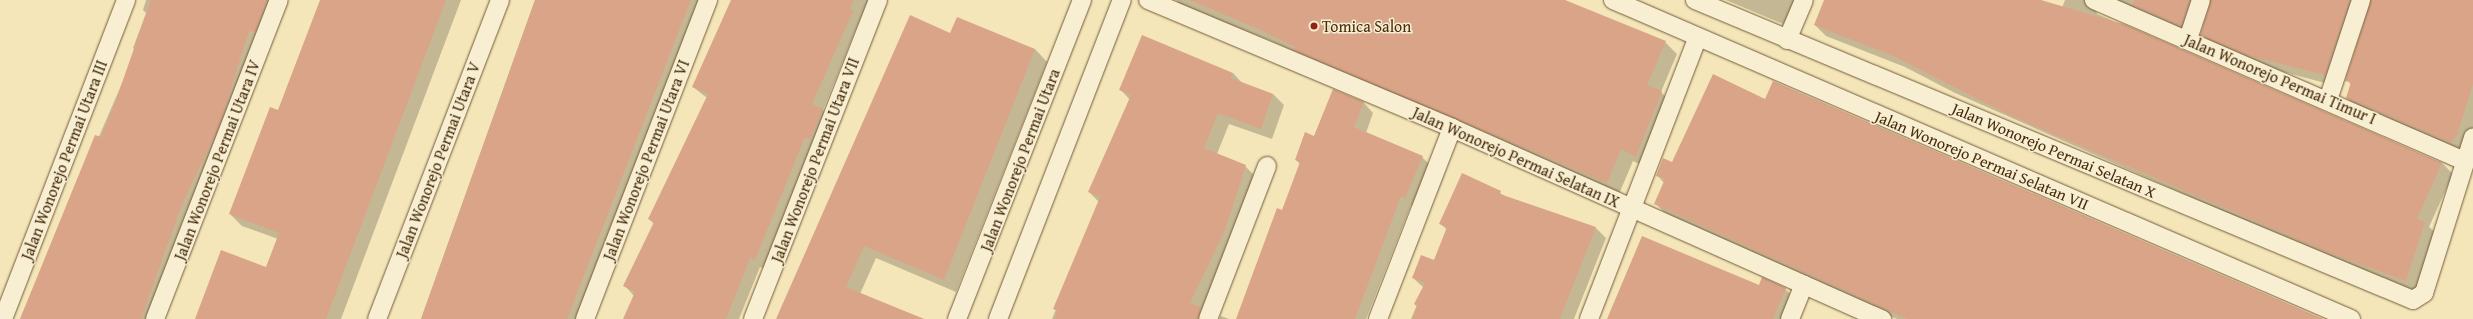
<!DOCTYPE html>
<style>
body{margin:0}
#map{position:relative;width:2473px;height:319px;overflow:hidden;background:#f5e6ba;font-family:"Gentium Book Plus",serif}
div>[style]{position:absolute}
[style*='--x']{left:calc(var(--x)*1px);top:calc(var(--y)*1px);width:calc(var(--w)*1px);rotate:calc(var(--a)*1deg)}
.shadow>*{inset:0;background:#0003}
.building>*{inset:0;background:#daa489}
.roads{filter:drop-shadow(0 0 1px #725a38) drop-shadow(0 0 1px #725a38)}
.street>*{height:18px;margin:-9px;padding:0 9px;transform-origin:9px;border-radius:9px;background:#f8efd2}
.dots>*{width:11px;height:11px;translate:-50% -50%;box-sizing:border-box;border:2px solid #f8efd2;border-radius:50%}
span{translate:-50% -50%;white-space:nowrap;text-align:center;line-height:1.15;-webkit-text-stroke:3px #f8efd2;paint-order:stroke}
.poi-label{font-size:16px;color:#462b0d}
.left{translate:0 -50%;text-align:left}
.street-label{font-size:16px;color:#462b0d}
</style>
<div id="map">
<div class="shadow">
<div style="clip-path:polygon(146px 0,282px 0,152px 319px,20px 319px,136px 51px,133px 48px,146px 13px,143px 10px)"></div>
<div style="clip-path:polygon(321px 0,461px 0,341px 319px,196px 319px,267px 268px,278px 239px,242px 226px,230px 214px,278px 111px)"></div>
<div style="clip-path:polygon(535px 0,707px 0,582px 319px,421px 319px)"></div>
<div style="clip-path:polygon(732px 0,868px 0,823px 110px,833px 120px,765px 269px,760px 267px,739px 319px,624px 319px,634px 296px,625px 286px,654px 224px,649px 219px,707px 98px,693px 87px)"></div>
<div style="clip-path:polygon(1176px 0,1563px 0,1665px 42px,1677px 54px,1661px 92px,1673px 104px,1648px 168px,1633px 161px,1619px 194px,1269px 40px,1182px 6px)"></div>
<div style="clip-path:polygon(1726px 0,1799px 0,1788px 26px)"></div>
<div style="clip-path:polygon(1825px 0,2038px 0,2062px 8px,2065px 0,2473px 0,2473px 128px,2462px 154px,2358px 109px,2347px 98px,2351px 85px,2347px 80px,2371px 0,2336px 86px,2258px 65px,2212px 45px,2202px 34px,2213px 2px,2202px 7px,2192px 36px,2095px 7px,2097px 14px,2442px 163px,2453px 174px,2429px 227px,2436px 233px,2417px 291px,2341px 263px,1955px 93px,1905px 67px,1826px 36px,1815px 25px)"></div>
<div style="clip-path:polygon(951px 34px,1035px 49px,1047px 62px,956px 292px,876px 258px,860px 294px,924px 319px,777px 319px)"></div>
<div style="clip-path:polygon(1233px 73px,1243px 84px,1273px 94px,1284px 105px,1272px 139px,1229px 124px,1217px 154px,1245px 166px,1256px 177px,1212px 319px,1052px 319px,1099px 202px,1089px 192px,1130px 100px,1120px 89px)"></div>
<div style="clip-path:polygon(1333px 90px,1364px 103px,1373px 113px,1366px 133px,1422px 157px,1432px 167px,1415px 207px,1411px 205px,1366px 319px,1237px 319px,1301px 165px,1296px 160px,1314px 137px)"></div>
<div style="clip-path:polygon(1766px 100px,2322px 319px,1897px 319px,1667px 215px,1655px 203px,1664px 183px,1657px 175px)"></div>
<div style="clip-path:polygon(1463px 174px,1507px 197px,1596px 228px,1606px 238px,1574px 319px,1411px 319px,1424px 288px,1413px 278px,1434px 261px,1447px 230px,1440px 223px)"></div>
<div style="clip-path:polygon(1759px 287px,1785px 289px,1798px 301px,1791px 319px,1609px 319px)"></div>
<div style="clip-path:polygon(1221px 316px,1229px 319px,1219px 319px)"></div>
</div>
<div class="building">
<div style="clip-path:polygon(151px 0,267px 0,255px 32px,249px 31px,220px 124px,181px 207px,141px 319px,20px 319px,95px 135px,101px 137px,116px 100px)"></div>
<div style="clip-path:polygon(320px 0,446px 0,326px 319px,195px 319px,221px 250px,266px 267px,279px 233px,229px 214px,270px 107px,278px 110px)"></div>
<div style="clip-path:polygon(535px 0,691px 0,567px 319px,421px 319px)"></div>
<div style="clip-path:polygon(731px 0,854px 0,850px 9px,853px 11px,812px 104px,823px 109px,810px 139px,805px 137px,755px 260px,750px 258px,726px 319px,623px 319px,635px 292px,623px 286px,654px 222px,648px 219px,708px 94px,692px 87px)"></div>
<div style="clip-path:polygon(1190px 0,1565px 0,1666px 41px,1647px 85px,1662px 91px,1636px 157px,1621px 149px,1607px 183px,1293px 50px,1295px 47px,1256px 28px)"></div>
<div style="clip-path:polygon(1824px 0,2041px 0,2126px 25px,2442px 163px,2417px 219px,2425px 222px,2406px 281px,2329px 253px,2009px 115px,1893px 56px,1814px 25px)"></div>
<div style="clip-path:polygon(2134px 0,2190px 0,2181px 26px,2132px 5px)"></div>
<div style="clip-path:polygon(2211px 0,2350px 0,2325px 75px,2246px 55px,2200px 35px)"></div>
<div style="clip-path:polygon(2371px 0,2473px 0,2473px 84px,2457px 135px,2451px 143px,2346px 98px,2351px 82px,2345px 81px)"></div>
<div style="clip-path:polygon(910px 15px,950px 33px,957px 17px,1035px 49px,944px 280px,864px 246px,846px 287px,924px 319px,776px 319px)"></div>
<div style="clip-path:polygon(1142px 35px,1233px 73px,1231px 78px,1273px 94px,1261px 129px,1218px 113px,1204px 148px,1246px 165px,1225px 230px,1190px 303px,1201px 307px,1198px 319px,1054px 319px,1058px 311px,1053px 309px,1100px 197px,1088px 192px,1131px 95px,1119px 90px)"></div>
<div style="clip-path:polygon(1713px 74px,1765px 99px,1773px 81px,2323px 319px,1907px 319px,1654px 204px,1665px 179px,1656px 176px,1663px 158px,1672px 162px)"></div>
<div style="clip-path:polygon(1333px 89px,1364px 102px,1354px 127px,1423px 156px,1405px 198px,1401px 196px,1355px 319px,1236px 319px,1277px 208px,1282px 210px,1300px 162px,1295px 160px,1305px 132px,1314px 136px)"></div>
<div style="clip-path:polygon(1462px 173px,1501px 191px,1500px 194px,1596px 227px,1560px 319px,1412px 319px,1417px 306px,1414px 304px,1425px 283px,1412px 278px,1421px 255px,1434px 260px,1447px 227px,1439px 224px)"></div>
<div style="clip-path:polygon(1642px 236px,1759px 285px,1762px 277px,1786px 288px,1773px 319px,1607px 319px)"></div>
</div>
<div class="roads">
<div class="street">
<div style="--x:1148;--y:0;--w:330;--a:22.8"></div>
<div style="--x:1452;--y:128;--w:471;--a:24"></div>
<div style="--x:1613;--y:0;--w:804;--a:23.38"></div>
<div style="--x:1695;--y:0;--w:778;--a:22.68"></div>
<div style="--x:2413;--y:300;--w:13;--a:-32"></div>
<div style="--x:2424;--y:293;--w:163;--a:-72.5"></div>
<div style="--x:2094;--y:0;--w:404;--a:23.5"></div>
<div style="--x:2188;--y:39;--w:41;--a:-71.6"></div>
<div style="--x:1787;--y:40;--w:43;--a:-67"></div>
<div style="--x:2328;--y:100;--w:105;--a:-71.7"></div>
<div style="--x:3;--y:319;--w:342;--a:-68.9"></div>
<div style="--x:155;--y:319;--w:342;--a:-68.8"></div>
<div style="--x:377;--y:319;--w:342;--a:-68.9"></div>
<div style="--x:585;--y:319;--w:342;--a:-68.9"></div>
<div style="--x:753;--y:319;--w:343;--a:-68.6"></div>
<div style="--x:957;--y:319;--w:343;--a:-68.6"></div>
<div style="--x:998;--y:319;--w:342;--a:-68.8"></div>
<div style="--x:1208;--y:319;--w:164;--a:-68.9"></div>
<div style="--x:1378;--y:319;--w:205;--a:-68.8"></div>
<div style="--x:1589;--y:319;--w:302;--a:-68.9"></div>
<div style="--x:1790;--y:319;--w:37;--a:-68"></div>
</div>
</div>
<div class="dots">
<div style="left:1314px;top:26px;background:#8f2418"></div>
</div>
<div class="poi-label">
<span class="left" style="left:1322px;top:26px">Tomica Salon</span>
</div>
<div class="street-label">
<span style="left:2280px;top:79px;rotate:23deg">Jalan Wonorejo Permai Timur I</span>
<span style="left:2054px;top:150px;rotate:23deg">Jalan Wonorejo Permai Selatan X</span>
<span style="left:1516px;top:157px;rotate:24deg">Jalan Wonorejo Permai Selatan IX</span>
<span style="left:64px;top:160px;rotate:-69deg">Jalan Wonorejo Permai Utara III</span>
<span style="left:217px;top:160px;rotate:-69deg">Jalan Wonorejo Permai Utara IV</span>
<span style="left:438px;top:160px;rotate:-69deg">Jalan Wonorejo Permai Utara V</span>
<span style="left:646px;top:160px;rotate:-69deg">Jalan Wonorejo Permai Utara VI</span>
<span style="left:815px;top:160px;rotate:-69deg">Jalan Wonorejo Permai Utara VII</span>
<span style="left:1020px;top:160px;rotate:-69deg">Jalan Wonorejo Permai Utara</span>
<span style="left:1982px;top:160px;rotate:23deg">Jalan Wonorejo Permai Selatan VII</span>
</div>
</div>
